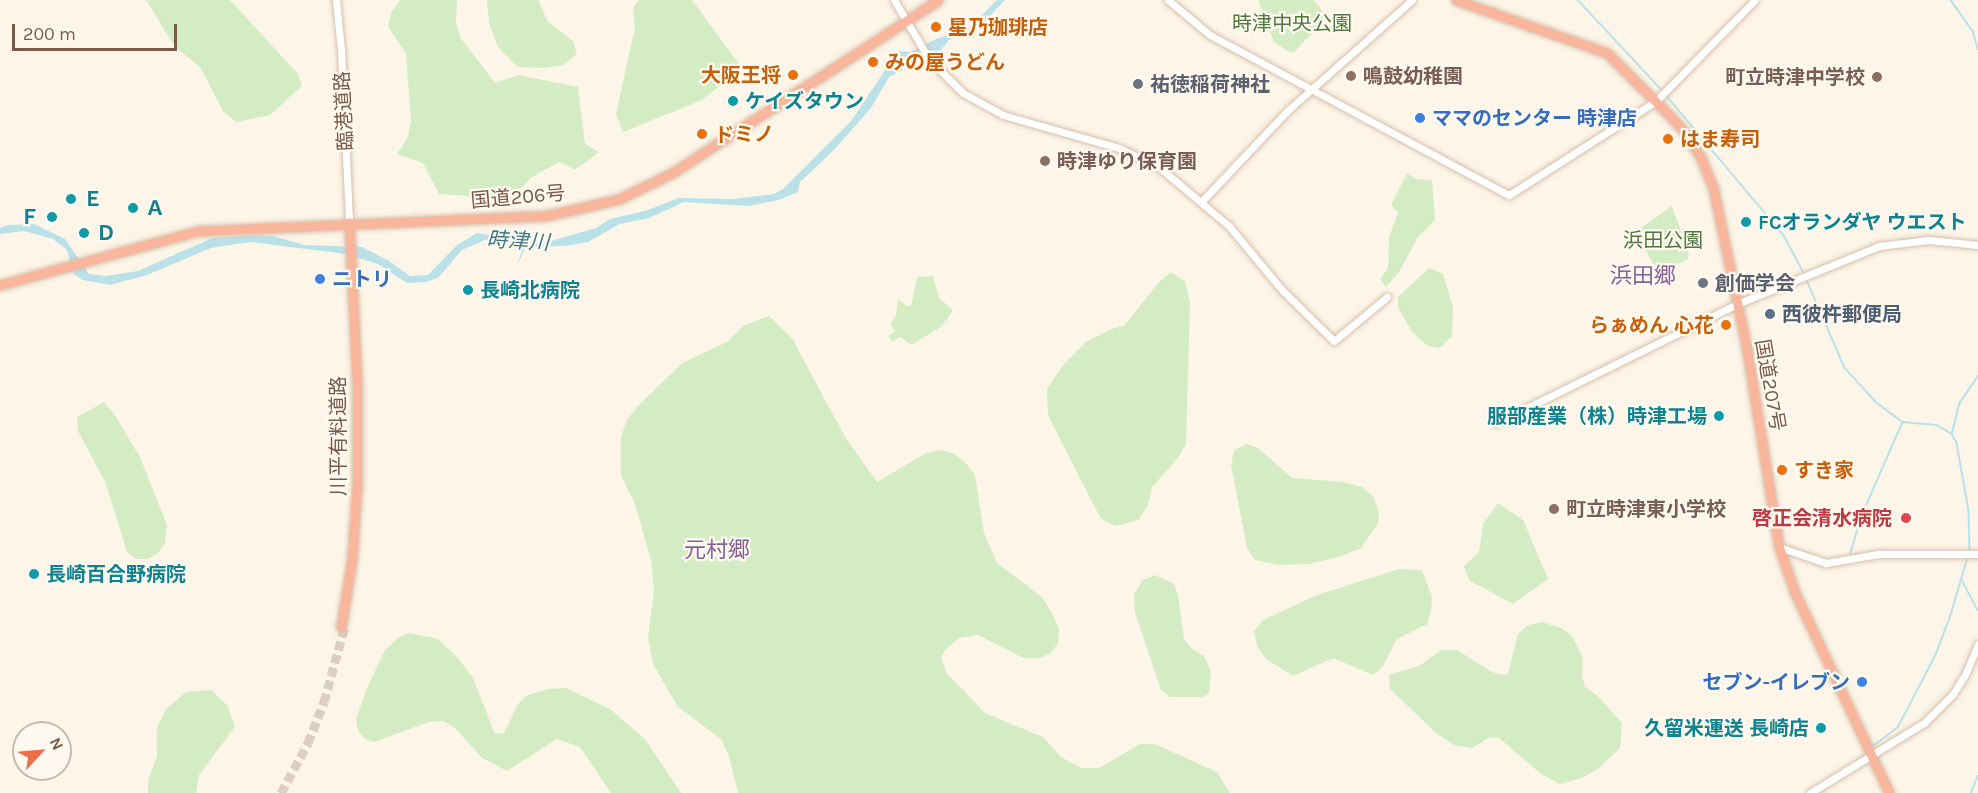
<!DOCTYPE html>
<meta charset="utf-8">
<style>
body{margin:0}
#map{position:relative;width:1978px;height:793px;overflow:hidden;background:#fdf5e7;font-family:Karla,"Noto Sans JP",sans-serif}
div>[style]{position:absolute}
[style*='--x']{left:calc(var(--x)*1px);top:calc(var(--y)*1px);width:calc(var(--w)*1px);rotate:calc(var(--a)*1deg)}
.green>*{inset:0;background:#d4ecc4}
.water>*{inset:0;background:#bae1e8}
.stream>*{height:1.5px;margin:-0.75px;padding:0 0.75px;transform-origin:0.75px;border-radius:0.75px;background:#bae1e8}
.highway-tunnel>*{height:9px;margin-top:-4.5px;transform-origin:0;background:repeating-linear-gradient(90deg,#dccec0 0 9px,transparent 0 13.5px)}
.roads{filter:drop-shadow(0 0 2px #d6bfac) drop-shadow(0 0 2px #d6bfac)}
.secondary>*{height:7px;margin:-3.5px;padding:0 3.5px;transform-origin:3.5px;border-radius:3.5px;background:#fff}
.highway>*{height:9px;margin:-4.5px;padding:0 4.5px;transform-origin:4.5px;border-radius:4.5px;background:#fab69c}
.dots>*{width:16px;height:16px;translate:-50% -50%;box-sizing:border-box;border:3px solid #fff9ef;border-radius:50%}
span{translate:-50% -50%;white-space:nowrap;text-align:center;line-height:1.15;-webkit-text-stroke:4.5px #fff9ef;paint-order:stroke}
.park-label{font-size:20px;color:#4f7a3e}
.food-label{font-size:20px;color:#c56008;font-weight:700}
.left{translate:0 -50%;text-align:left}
.right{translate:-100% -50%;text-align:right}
.education-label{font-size:20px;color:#785e54;font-weight:700}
.worship-label{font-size:20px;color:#5b616d;font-weight:700}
.culture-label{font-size:20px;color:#0d838f;font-weight:700}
.street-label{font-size:20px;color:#795b4a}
.shop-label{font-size:20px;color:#366cbe;font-weight:700}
.service-label{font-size:20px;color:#4e5e75;font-weight:700}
.health-label{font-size:20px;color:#be3a42;font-weight:700}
.water-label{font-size:21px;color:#3f7986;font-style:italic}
.quarter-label{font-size:22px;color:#856295}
.north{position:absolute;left:12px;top:721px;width:60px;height:60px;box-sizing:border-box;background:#fff9ef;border:2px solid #c9baad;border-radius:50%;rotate:64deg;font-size:16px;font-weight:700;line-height:24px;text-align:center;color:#795b4a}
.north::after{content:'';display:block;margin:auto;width:21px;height:27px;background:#ec6f48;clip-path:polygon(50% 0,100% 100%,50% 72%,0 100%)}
.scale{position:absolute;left:12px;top:24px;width:165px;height:27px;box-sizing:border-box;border:3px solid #795b4a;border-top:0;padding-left:8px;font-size:18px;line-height:21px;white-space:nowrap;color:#795b4a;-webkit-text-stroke:4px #fff9ef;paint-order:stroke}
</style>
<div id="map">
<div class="green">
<div style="clip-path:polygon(146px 0,230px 0,298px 74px,302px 86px,270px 115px,236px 122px,223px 111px,200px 67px,175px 47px)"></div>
<div style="clip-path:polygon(400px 0,457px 0,456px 22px,460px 37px,495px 83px,518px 75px,578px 87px,585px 144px,599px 152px,575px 170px,559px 162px,532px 177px,510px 199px,439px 194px,423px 163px,397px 154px,408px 137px,411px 121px,406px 54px,388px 26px,391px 13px)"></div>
<div style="clip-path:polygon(487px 0,538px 0,548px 22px,573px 41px,577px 54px,563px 65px,541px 68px,518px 67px,498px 47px,489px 23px)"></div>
<div style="clip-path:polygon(639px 0,692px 0,739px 64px,725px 82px,702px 100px,623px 132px,616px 114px,635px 27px,633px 7px)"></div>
<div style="clip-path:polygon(1258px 0,1313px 0,1328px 17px,1294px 52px,1289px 52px,1274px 42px)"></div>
<div style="clip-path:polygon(1407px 173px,1416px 179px,1432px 180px,1435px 220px,1418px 237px,1399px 272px,1386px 287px,1380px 279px,1388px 268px,1389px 237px,1398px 213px,1391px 205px)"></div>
<div style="clip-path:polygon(1672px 206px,1689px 255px,1688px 259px,1659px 273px,1635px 232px)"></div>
<div style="clip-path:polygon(1429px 268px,1443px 274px,1453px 308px,1452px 336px,1440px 348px,1428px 346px,1412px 332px,1398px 307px,1398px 297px)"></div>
<div style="clip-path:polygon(1171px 272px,1185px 281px,1190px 303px,1186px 444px,1178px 458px,1152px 487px,1148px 505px,1138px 520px,1116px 526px,1101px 519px,1058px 435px,1048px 415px,1047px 389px,1064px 364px,1086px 342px,1111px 329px,1124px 326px,1159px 282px)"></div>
<div style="clip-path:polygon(933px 276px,939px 298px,953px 310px,941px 327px,911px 345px,901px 337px,892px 341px,888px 336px,895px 331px,890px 324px,896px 316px,898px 299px,907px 306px,911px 306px,917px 277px)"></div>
<div style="clip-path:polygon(769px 316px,792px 338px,845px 437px,877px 482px,926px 453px,941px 450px,952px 453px,965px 462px,975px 475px,984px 533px,997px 563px,1042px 597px,1051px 611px,1059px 628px,1058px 643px,1051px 653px,1040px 658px,1023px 658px,978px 635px,959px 638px,945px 650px,941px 658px,947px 674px,963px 690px,985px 713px,1043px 737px,1061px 757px,1082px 768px,1099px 768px,1140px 744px,1155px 744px,1217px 772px,1230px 793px,738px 793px,729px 756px,721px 739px,678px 707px,653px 664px,648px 639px,654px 590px,651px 560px,635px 504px,621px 476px,621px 436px,627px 420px,637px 407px,682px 363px,727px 342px,743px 326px)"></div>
<div style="clip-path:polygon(104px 402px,116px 417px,140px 457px,167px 525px,165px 543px,158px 553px,148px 559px,136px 559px,127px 552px,106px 484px,78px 431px,77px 417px)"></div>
<div style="clip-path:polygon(1247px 444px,1258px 448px,1292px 478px,1344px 482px,1362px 487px,1373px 496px,1379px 512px,1378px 523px,1361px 548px,1342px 556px,1309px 564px,1279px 565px,1255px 560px,1247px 548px,1231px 465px,1234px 450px)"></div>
<div style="clip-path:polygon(1498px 503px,1523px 520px,1548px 579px,1513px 604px,1469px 580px,1464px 566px,1479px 552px,1483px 524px)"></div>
<div style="clip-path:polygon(1399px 569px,1422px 570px,1432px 597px,1431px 611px,1427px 624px,1397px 639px,1383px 666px,1373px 675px,1333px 658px,1293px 676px,1266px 659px,1257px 646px,1254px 631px,1263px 620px,1317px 595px)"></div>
<div style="clip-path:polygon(1155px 575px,1174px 584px,1178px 595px,1184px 639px,1192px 649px,1204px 656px,1211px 671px,1209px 693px,1203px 697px,1170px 697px,1161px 690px,1135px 612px,1134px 594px,1143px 580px)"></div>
<div style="clip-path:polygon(1542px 622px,1561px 628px,1572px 636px,1583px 658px,1582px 676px,1585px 687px,1598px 696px,1622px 723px,1620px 748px,1598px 769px,1582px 778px,1560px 784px,1541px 774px,1498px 737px,1488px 738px,1472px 748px,1454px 745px,1436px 733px,1390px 689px,1389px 675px,1419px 666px,1441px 650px,1457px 650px,1492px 672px,1502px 675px,1508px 674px,1518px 634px,1528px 625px)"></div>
<div style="clip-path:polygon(409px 633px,438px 639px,458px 658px,473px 678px,495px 734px,504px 733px,518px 704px,526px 696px,547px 689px,566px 688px,610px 709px,645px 739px,681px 793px,611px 793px,580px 747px,557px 739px,507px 771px,482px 758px,454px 727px,443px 721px,429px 722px,374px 742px,365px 739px,358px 730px,356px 719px,367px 688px,385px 650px,398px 638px)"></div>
<div style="clip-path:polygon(211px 690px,228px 706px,235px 727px,199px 775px,196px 793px,148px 793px,148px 780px,157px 756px,157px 728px,166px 709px,186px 692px)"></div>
</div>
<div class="water">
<div style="clip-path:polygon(997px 0,1005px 0,970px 37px,969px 35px,949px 40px,939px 52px,889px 77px,871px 108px,833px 151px,800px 182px,798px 192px,779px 200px,748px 206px,684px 202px,649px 218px,620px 224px,588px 242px,565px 246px,529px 247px,525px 249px,517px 265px,523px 247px,485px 240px,462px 250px,438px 278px,426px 282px,407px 283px,378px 264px,346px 254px,250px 242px,211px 248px,147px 275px,110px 285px,83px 280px,74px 274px,67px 250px,53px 239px,24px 231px,0 234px,0 228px,8px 225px,34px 224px,65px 239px,89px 274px,106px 276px,138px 271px,212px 238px,251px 235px,273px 236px,305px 245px,362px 247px,389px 261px,410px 276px,428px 275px,457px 245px,477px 233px,544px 243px,596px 228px,610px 219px,648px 210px,678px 198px,732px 199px,774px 194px,783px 189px,852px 120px,891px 61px,900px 51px,910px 52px,936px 39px,968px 29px)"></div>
</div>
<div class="stream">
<div style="--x:1578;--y:0;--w:125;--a:47"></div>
<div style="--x:1951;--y:0;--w:38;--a:55"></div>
<div style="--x:1973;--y:31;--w:19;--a:74"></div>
<div style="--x:1666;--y:95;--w:185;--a:50"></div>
<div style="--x:1785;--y:237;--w:41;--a:62.2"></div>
<div style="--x:1806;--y:278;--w:98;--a:66.6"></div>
<div style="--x:1845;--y:368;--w:46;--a:47.6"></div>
<div style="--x:1876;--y:402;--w:34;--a:37"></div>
<div style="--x:1903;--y:422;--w:34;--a:5"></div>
<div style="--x:1937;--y:425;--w:17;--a:31"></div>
<div style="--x:1952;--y:434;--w:10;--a:61"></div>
<div style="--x:1957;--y:443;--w:69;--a:80"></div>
<div style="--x:1969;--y:511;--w:40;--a:88.6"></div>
<div style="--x:1952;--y:433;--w:30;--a:-76"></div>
<div style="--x:1959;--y:404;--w:34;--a:-56"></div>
<div style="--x:1850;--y:554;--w:39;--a:-73"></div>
<div style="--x:1861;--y:517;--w:103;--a:-66.4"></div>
<div style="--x:1962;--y:580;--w:34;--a:62"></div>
<div style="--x:1873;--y:746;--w:31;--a:-37"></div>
<div style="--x:1898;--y:727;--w:80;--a:-62.5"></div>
<div style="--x:1935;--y:656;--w:42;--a:-69"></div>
<div style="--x:1950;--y:617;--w:64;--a:-73.6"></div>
<div style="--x:1971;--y:793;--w:18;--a:-68"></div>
</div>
<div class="highway-tunnel">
<div style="--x:281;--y:793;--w:57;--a:-61.6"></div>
<div style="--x:308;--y:743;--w:44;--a:-68.7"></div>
<div style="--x:324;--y:702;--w:79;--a:-74.6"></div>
</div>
<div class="roads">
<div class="secondary">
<div style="--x:336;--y:0;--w:50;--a:84.3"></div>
<div style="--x:341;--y:50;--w:172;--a:87.3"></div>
<div style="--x:894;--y:0;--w:69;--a:59.3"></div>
<div style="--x:929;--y:59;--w:48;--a:45"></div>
<div style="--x:963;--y:93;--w:46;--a:28.8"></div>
<div style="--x:1003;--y:115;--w:121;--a:15.9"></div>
<div style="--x:1119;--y:148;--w:46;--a:26"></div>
<div style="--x:1160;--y:168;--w:90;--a:40"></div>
<div style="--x:1229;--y:226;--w:85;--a:50.3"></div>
<div style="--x:1283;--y:291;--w:71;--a:44.4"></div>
<div style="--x:1334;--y:341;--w:69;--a:-39.7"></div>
<div style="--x:1168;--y:0;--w:55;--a:39.8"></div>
<div style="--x:1210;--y:35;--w:339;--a:28.2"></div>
<div style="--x:1509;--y:195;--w:174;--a:-32.6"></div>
<div style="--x:1656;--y:101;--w:141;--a:-45.6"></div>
<div style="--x:1202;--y:201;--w:124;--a:-46.6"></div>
<div style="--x:1287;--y:111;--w:167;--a:-41.6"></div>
<div style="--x:1496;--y:423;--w:269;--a:-26.3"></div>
<div style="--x:1737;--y:304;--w:153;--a:-22.2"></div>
<div style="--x:1879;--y:246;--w:50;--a:-6.8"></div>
<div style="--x:1929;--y:240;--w:49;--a:5.8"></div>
<div style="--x:1779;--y:547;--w:50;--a:18.8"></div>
<div style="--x:1826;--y:563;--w:53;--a:-9.8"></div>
<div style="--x:1878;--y:554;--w:100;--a:0"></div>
<div style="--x:1810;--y:793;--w:134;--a:-31.6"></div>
<div style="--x:1924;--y:723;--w:41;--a:-45"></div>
<div style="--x:1953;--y:694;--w:22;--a:-58"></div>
<div style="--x:1965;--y:675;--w:33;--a:-67"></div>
</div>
<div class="highway">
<div style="--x:1456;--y:0;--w:160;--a:19.3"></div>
<div style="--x:1607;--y:53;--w:89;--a:45"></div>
<div style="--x:1670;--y:116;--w:24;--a:48"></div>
<div style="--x:1686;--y:134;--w:28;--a:58"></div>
<div style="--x:1701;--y:158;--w:31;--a:68"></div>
<div style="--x:1713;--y:187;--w:167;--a:78.2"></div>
<div style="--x:1747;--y:350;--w:200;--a:80.8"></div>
<div style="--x:1779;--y:547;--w:49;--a:70.8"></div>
<div style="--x:1795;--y:593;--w:221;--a:64.8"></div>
<div style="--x:0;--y:285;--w:205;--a:-15.3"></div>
<div style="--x:198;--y:231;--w:347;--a:-2.5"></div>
<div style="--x:545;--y:216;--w:76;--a:-12.9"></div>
<div style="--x:619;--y:199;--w:59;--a:-26.1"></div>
<div style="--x:672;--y:173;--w:317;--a:-33"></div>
<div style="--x:341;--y:627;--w:69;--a:-80.8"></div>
<div style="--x:352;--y:559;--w:73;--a:-86.1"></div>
<div style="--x:357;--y:486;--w:103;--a:-90"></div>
<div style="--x:357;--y:383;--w:161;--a:-92.8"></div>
</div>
</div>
<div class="dots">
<div style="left:936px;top:27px;background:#e8710a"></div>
<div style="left:873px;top:62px;background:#e8710a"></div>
<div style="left:793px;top:75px;background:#e8710a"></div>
<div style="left:1351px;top:76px;background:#8d6e63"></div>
<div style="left:1877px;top:77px;background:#8d6e63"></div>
<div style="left:1138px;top:84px;background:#6b7280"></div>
<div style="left:733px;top:101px;background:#0f9aa8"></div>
<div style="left:1420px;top:118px;background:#3f7fe0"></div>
<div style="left:702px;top:134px;background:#e8710a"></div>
<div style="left:1668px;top:139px;background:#e8710a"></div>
<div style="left:1045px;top:161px;background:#8d6e63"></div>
<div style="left:71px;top:199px;background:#0f9aa8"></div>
<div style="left:133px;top:208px;background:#0f9aa8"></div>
<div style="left:52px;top:217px;background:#0f9aa8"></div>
<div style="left:1746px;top:222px;background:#0f9aa8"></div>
<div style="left:84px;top:233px;background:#0f9aa8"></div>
<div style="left:320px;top:279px;background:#3f7fe0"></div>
<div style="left:1703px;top:283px;background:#6b7280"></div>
<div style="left:468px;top:290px;background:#0f9aa8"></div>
<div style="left:1770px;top:314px;background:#5c6f8a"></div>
<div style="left:1726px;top:325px;background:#e8710a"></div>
<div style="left:1719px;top:416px;background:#0f9aa8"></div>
<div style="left:1782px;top:470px;background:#e8710a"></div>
<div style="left:1554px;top:509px;background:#8d6e63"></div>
<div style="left:1906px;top:518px;background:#e0444e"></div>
<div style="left:34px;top:574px;background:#0f9aa8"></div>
<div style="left:1862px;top:682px;background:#3f7fe0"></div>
<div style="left:1821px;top:728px;background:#0f9aa8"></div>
</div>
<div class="park-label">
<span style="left:1292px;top:23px">時津中央公園</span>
<span style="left:1663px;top:240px">浜田公園</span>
</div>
<div class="food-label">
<span class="left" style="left:948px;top:27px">星乃珈琲店</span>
<span class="left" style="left:885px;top:62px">みの屋うどん</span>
<span class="right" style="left:781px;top:75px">大阪王将</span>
<span class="left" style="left:714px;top:134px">ドミノ</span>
<span class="left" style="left:1680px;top:139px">はま寿司</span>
<span class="right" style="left:1714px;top:325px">らぁめん 心花</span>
<span class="left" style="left:1794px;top:470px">すき家</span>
</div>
<div class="education-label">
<span class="left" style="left:1363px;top:76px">鳴鼓幼稚園</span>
<span class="right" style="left:1865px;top:77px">町立時津中学校</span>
<span class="left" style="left:1057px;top:161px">時津ゆり保育園</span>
<span class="left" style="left:1566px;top:509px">町立時津東小学校</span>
</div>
<div class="worship-label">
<span class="left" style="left:1150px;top:84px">祐徳稲荷神社</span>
<span class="left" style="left:1715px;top:283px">創価学会</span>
</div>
<div class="culture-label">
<span class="left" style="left:745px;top:101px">ケイズタウン</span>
<span class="left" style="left:83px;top:199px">Ｅ</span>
<span class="left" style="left:145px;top:208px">Ａ</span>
<span class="right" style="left:40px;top:217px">Ｆ</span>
<span class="left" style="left:1758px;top:222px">FCオランダヤ ウエスト</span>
<span class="left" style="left:96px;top:233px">Ｄ</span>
<span class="left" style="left:480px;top:290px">長崎北病院</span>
<span class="right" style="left:1707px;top:416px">服部産業（株）時津工場</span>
<span class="left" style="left:46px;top:574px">長崎百合野病院</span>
<span class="right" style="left:1809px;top:728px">久留米運送 長崎店</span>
</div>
<div class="street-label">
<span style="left:344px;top:111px;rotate:-93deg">臨港道路</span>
<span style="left:518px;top:197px;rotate:-5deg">国道206号</span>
<span style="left:1770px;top:385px;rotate:80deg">国道207号</span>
<span style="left:338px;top:436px;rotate:-90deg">川平有料道路</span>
</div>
<div class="shop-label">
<span class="left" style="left:1432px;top:118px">ママのセンター 時津店</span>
<span class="left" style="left:332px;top:279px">ニトリ</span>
<span class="right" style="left:1850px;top:682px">セブン-イレブン</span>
</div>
<div class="service-label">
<span class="left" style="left:1782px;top:314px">西彼杵郵便局</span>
</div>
<div class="health-label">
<span class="right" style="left:1892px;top:518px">啓正会清水病院</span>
</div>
<div class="water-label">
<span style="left:518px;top:241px;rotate:3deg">時津川</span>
</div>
<div class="quarter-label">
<span style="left:1643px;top:277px">浜田郷</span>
<span style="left:717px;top:551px">元村郷</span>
</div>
<div class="north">N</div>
<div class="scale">200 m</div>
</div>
